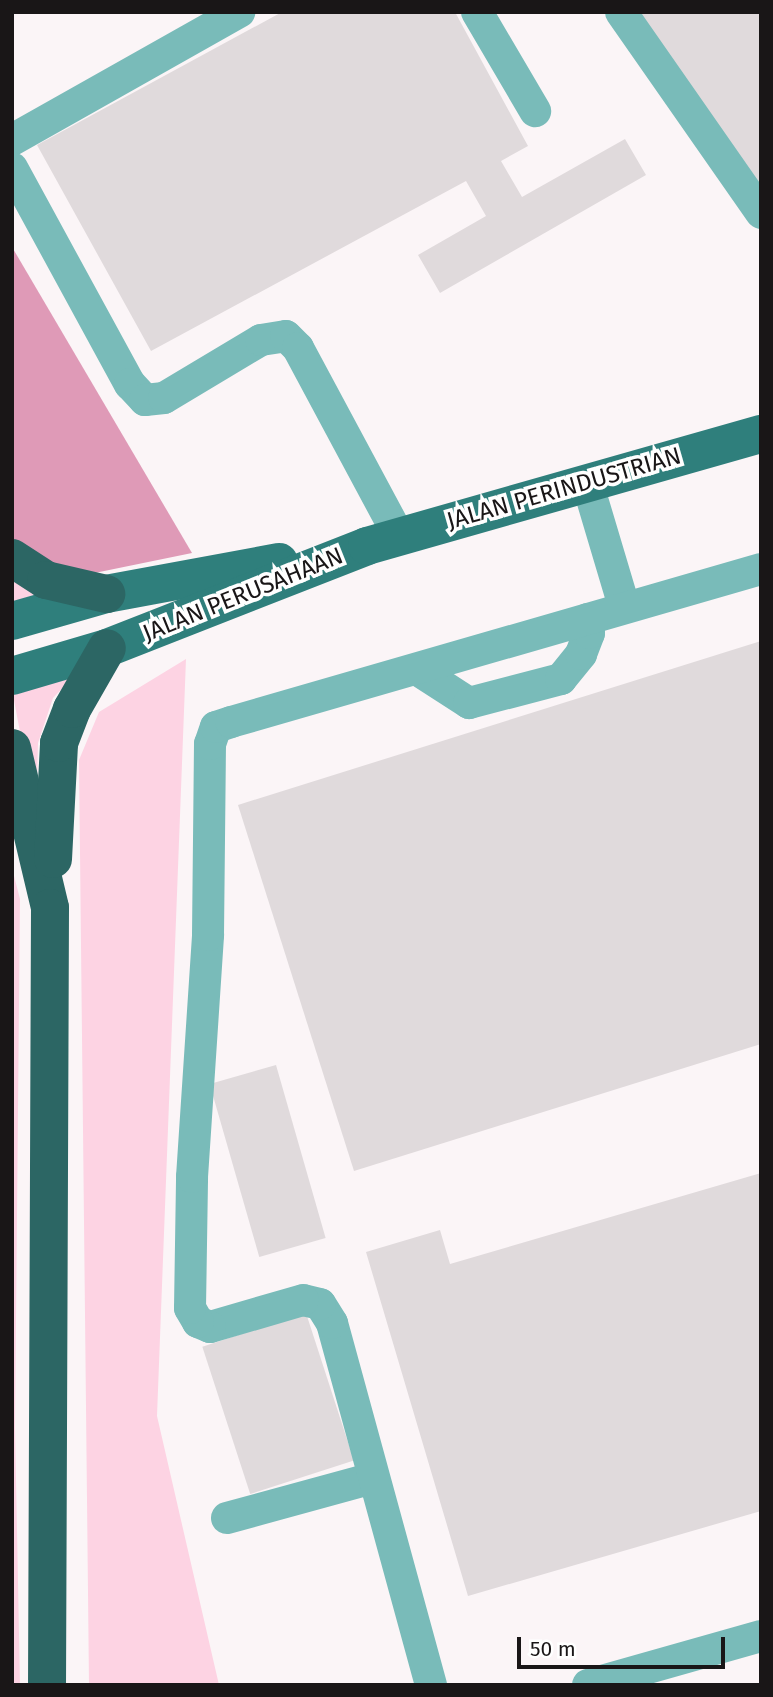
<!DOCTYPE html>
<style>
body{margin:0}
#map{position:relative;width:773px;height:1697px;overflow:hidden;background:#fbf5f7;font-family:"Fira Sans",sans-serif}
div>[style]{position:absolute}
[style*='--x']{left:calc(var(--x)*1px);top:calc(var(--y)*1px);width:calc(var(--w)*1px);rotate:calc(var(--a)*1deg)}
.green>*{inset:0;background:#fdd3e3}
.forest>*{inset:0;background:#df9ab7}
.building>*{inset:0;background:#e0dadc;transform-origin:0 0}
.minor>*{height:32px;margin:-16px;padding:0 16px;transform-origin:16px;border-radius:16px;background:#79bbb9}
.major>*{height:38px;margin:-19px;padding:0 19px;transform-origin:19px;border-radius:19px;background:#2f7f7c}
.highway>*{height:38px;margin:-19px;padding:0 19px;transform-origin:19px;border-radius:19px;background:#2c6664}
span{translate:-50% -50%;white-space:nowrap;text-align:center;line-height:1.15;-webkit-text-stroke:7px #fff;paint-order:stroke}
.street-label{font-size:24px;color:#191617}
.frame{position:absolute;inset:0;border:14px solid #191617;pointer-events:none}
.scale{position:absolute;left:517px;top:1637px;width:208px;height:32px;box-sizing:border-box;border:4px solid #191617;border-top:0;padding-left:9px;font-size:21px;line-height:24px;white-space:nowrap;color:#191617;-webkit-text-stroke:5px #fff;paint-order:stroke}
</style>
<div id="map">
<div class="green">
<div style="clip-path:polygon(12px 574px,48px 591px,12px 602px)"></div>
<div style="clip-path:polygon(186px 659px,157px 1416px,219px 1685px,89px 1685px,79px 760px,99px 712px)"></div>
<div style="clip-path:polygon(81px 669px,53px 698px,38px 743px,36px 815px,12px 690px)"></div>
<div style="clip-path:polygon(12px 868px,20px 899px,15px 1427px,20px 1685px,12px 1685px)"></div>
</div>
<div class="forest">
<div style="clip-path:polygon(12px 247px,192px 553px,75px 577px,22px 548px,12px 538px)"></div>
</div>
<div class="building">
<div style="clip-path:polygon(282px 12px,455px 12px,528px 146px,501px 161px,522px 197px,625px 139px,646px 175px,440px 293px,418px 255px,486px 216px,466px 181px,151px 351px,37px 145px)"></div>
<div style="clip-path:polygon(639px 12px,761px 12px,761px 186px)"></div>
<div style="clip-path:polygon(761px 641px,761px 1044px,354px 1171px,238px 805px)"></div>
<div style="left:276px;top:1065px;width:180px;height:69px;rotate:74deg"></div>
<div style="clip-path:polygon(761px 1173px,761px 1511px,468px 1596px,366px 1252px,440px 1230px,450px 1264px)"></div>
<div style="left:306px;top:1313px;width:155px;height:109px;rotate:72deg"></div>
</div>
<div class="minor">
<div style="--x:477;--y:12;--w:115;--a:59.6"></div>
<div style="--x:621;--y:12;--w:245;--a:55.1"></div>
<div style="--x:12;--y:140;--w:261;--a:-29.4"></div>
<div style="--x:12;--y:168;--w:246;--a:61.4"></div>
<div style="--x:130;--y:384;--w:22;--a:47"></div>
<div style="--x:145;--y:400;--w:19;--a:-6"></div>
<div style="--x:164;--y:398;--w:113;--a:-30.9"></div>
<div style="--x:261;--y:340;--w:25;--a:-9"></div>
<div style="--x:286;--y:336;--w:17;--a:45"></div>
<div style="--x:298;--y:348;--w:213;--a:61.8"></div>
<div style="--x:587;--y:482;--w:129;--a:73.4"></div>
<div style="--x:418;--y:670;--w:61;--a:32.9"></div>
<div style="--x:469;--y:703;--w:95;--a:-14.6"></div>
<div style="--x:561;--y:679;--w:32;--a:-51"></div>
<div style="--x:581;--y:654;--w:22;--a:-69"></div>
<div style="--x:589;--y:633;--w:14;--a:-94"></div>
<div style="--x:227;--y:1518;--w:151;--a:-15.3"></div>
<div style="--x:431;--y:1685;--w:375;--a:-105.3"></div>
<div style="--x:332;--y:1323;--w:22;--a:-122"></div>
<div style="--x:320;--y:1304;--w:17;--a:-167"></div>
<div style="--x:303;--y:1300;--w:97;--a:163.8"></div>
<div style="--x:210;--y:1327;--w:13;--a:-157"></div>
<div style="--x:198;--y:1322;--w:16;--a:-120"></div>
<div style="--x:190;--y:1308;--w:131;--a:-89.1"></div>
<div style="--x:192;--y:1177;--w:243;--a:-86.2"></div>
<div style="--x:208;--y:935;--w:191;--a:-89.4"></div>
<div style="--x:210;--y:744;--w:18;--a:-71"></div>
<div style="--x:216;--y:727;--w:16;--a:-18"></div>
<div style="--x:231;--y:722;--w:552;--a:-16.1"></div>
<div style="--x:588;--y:1685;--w:180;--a:-15.8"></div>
</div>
<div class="major">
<div style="--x:12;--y:621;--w:98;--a:-16"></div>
<div style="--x:106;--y:594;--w:176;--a:-10.5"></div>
<div style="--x:12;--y:676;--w:99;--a:-16.4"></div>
<div style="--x:107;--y:648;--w:279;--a:-21.4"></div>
<div style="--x:367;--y:546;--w:410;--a:-15.9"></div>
</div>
<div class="highway">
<div style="--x:12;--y:558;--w:40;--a:32.9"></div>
<div style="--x:46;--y:580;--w:62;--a:13.1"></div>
<div style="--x:12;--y:748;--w:164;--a:76.6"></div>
<div style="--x:50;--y:908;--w:777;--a:90.22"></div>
<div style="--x:53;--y:859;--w:116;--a:-87"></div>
<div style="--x:59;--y:743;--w:36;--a:-69"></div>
<div style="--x:72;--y:709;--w:70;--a:-60.2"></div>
</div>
<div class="street-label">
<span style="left:564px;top:489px;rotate:-16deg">JALAN PERINDUSTRIAN</span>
<span style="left:243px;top:595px;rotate:-22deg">JALAN PERUSAHAAN</span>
</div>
<div class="frame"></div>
<div class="scale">50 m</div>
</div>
